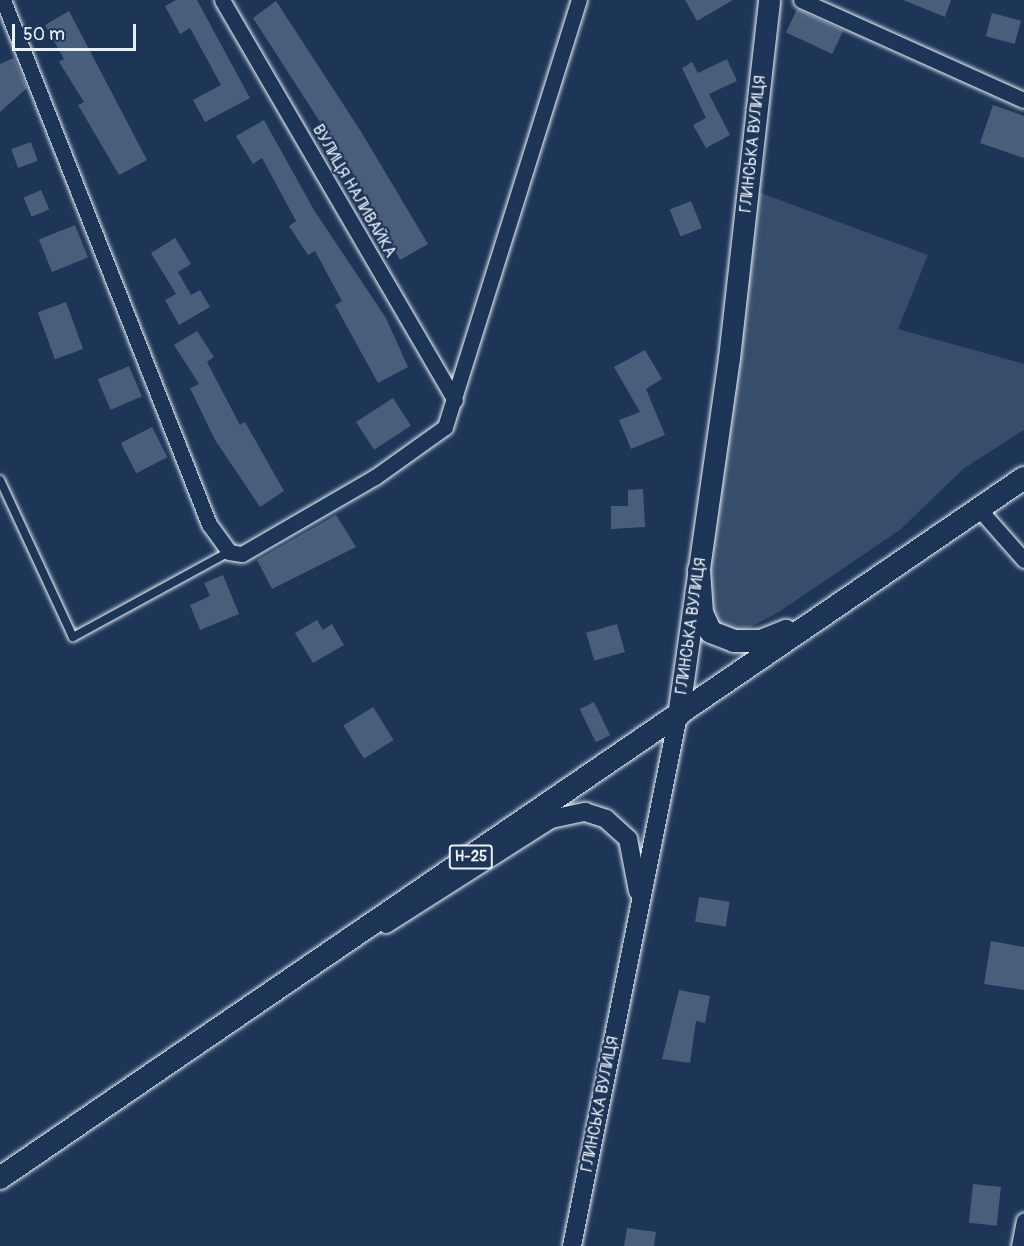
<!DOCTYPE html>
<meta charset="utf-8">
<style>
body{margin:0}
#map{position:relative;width:1024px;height:1246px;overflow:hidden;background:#1d3557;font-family:Pangolin,sans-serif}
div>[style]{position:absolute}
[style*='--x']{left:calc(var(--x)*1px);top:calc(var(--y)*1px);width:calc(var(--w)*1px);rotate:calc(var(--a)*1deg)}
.green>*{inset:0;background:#374d6c}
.building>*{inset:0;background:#495e7a;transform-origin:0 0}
.roads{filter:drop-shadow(0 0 2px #e8f1f8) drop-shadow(0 0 2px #e8f1f8)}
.service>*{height:8px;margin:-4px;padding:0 4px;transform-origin:4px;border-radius:4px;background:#1d3557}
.minor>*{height:15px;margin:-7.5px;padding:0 7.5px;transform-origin:7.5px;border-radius:7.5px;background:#1d3557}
.tertiary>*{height:18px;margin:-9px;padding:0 9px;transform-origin:9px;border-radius:9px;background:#1d3557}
.secondary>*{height:21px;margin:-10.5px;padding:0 10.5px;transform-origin:10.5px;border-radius:10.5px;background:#1d3557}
.primary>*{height:22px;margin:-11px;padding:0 11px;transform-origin:11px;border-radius:11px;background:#1d3557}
span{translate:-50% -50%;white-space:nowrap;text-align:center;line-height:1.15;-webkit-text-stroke:4.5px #1d3557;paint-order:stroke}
.shield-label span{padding:2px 4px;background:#1d3557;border:2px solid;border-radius:4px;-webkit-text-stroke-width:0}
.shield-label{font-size:15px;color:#e8f1f8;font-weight:700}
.street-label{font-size:16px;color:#e8f1f8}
.scale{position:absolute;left:12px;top:24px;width:124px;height:27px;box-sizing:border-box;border:3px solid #e8f1f8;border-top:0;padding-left:8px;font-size:18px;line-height:21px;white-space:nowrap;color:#e8f1f8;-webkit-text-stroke:4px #1d3557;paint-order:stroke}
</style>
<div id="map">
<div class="green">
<div style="clip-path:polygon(747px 188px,928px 255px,898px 329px,1024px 364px,1024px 430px,963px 469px,901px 529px,779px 612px,743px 631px,723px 630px,695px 594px)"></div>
</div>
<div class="building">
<div style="clip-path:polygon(176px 0,197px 0,250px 98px,205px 122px,193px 100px,221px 85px,190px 28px,180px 34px,165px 6px)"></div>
<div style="clip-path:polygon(685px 0,733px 0,697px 21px)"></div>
<div style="clip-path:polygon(903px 0,951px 0,945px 17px)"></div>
<div style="clip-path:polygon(276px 1px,360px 130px,428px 244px,400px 260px,351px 170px,253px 18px)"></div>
<div style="left:797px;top:9px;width:51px;height:26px;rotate:25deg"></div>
<div style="clip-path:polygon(69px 11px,147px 160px,119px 175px,78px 105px,84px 102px,59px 62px,64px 59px,45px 25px)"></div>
<div style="left:992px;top:13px;width:30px;height:24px;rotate:15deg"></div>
<div style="clip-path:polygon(14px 58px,27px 88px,0 112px,0 64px)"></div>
<div style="clip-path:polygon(727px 59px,737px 81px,709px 94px,730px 135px,706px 148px,693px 125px,706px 118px,682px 68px,692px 62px,698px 73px)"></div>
<div style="clip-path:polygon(993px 105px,1024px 116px,1024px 158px,980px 143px)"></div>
<div style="clip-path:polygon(264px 120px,314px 210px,386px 318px,408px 367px,378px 383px,335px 305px,342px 301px,315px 251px,308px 255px,289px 226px,296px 221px,262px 158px,253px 164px,236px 136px)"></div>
<div style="left:31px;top:142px;width:20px;height:21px;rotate:70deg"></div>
<div style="left:41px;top:190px;width:21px;height:19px;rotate:67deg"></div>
<div style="left:691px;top:201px;width:29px;height:23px;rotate:68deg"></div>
<div style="left:75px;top:225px;width:35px;height:39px;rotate:68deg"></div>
<div style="clip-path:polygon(175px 238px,191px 264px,178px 272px,191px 295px,200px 290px,210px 307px,179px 325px,165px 300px,176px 294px,151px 253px)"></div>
<div style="left:66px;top:302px;width:50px;height:30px;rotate:70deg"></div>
<div style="clip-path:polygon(197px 331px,214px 357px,207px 362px,240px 425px,245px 422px,284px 491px,260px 507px,215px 440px,190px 388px,199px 384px,174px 345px)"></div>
<div style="clip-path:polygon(645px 350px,662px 379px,646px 389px,665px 435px,631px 449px,619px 420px,640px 412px,614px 367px)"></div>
<div style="left:129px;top:366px;width:33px;height:34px;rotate:67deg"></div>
<div style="left:393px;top:398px;width:33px;height:44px;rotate:57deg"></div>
<div style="left:152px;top:427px;width:34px;height:35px;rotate:63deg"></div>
<div style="clip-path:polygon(643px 489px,645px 527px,611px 529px,611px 506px,628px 506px,628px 490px)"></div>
<div style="clip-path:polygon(336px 515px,356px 547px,272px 589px,257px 560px)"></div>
<div style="clip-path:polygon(223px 575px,239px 614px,200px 630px,190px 605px,210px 596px,204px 583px)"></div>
<div style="clip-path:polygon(317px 620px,323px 630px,332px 624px,344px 645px,313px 663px,295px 633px)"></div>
<div style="left:617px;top:624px;width:29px;height:32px;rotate:74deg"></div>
<div style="left:594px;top:702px;width:37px;height:16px;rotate:64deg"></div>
<div style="left:373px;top:707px;width:39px;height:35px;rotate:58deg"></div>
<div style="left:699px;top:897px;width:31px;height:25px;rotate:9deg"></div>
<div style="clip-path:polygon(991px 941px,1024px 947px,1024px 990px,984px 984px)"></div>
<div style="clip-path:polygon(679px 990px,710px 996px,705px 1023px,696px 1021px,690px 1063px,662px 1059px)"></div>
<div style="left:973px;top:1184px;width:28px;height:39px;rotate:6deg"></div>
<div style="clip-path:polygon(627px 1228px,656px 1232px,654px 1246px,624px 1246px)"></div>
</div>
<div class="roads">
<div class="service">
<div style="--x:0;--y:480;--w:173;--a:65.1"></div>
<div style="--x:73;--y:637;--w:178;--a:-28.6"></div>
</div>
<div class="minor">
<div style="--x:3;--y:0;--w:563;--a:68.54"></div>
<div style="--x:209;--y:524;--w:34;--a:54"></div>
<div style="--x:229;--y:552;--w:13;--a:9"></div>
<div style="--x:242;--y:554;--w:154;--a:-30.1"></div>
<div style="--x:375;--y:477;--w:86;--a:-35.5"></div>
<div style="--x:445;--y:427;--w:448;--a:-72.6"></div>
<div style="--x:222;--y:0;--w:463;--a:59.8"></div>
<div style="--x:801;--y:0;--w:244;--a:24.2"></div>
<div style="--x:979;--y:509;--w:68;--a:48.6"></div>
<div style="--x:1019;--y:1246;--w:26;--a:-79"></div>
</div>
<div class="tertiary">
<div style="--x:386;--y:924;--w:196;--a:-32.5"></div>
<div style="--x:551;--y:819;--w:35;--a:-12"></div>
<div style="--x:585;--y:812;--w:22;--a:18"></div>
<div style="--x:606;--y:819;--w:30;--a:42"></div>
<div style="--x:628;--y:839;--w:53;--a:79.1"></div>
<div style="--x:572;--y:1246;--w:540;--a:-78.69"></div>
</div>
<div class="secondary">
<div style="--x:678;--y:716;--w:362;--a:-81.9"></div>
<div style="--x:729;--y:358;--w:360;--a:-83.6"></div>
</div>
<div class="primary">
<div style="--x:699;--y:570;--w:43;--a:86"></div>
<div style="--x:702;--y:613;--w:21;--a:65"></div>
<div style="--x:711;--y:632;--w:25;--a:21"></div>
<div style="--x:734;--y:641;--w:27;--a:0"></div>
<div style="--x:761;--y:641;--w:27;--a:-22"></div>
<div style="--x:0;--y:1178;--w:1240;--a:-34.36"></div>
</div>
</div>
<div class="shield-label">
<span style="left:471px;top:857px">Н-25</span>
</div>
<div class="street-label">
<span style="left:753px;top:144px;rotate:-84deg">ГЛИНСЬКА ВУЛИЦЯ</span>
<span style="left:354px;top:191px;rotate:60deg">ВУЛИЦЯ НАЛИВАЙКА</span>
<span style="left:691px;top:626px;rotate:-82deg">ГЛИНСЬКА ВУЛИЦЯ</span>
<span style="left:600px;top:1104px;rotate:-79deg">ГЛИНСЬКА ВУЛИЦЯ</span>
</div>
<div class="scale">50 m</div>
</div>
